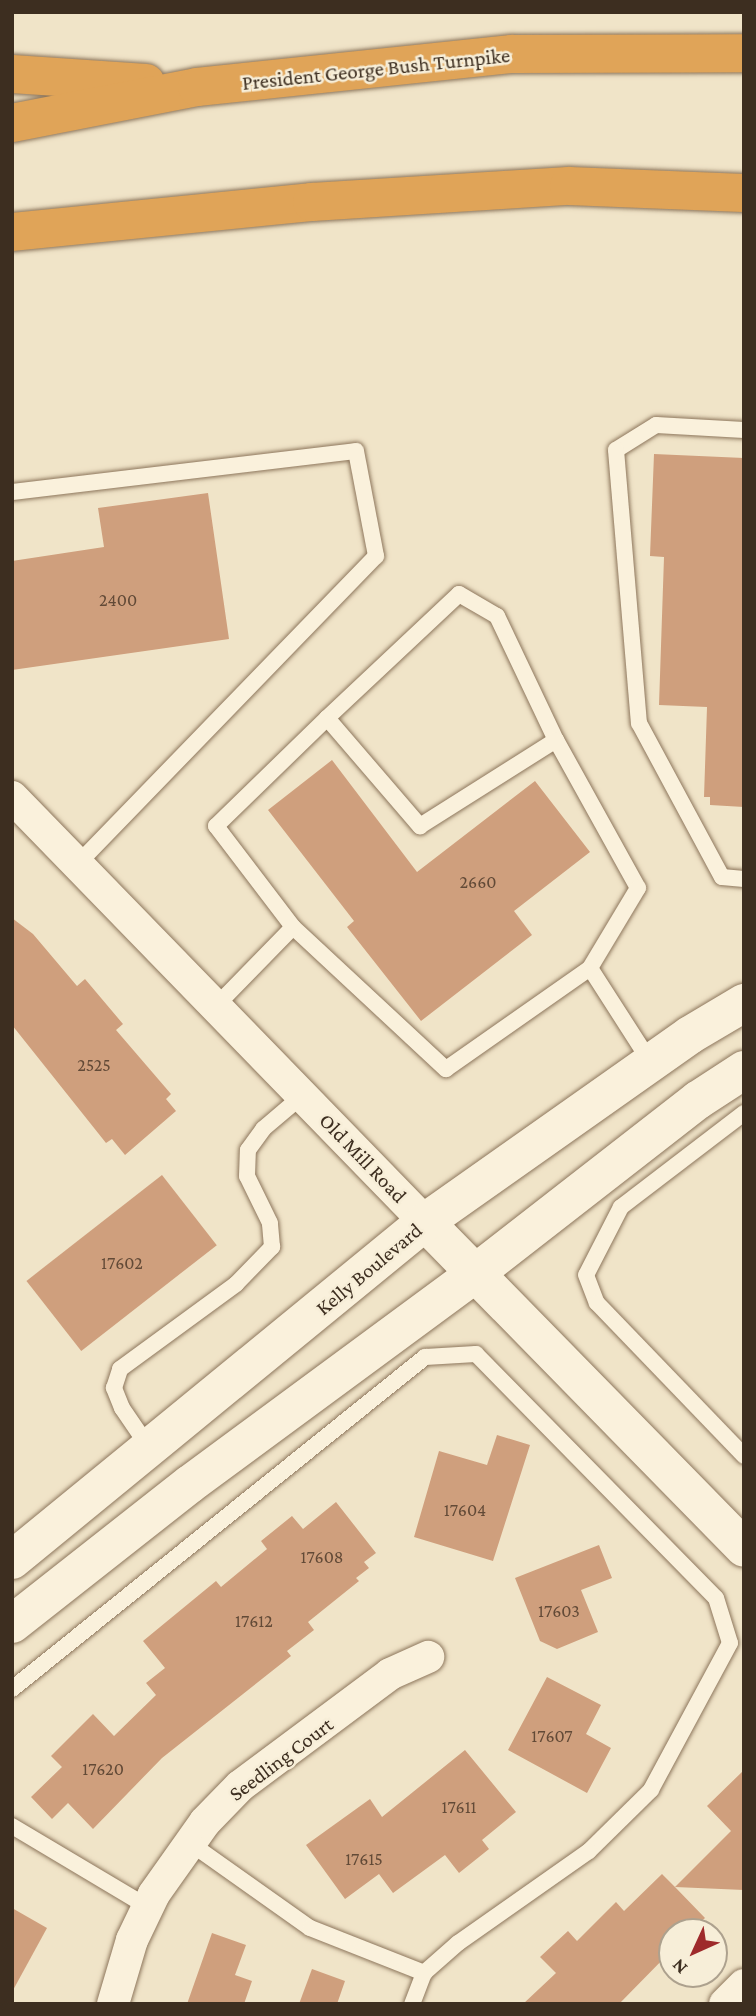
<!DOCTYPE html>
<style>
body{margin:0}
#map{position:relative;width:756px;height:2016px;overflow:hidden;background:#f0e4c8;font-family:"Crimson Pro",serif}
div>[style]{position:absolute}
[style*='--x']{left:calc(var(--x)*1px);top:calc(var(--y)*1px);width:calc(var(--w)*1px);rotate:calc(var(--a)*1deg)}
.building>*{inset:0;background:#cf9f7d;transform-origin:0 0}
.roads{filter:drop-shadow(0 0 2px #8d765c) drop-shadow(0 0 2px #8d765c)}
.lane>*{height:16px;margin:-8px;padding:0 8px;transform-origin:8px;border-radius:8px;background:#faf1dc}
.street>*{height:32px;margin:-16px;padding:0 16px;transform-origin:16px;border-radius:16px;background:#faf1dc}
.secondary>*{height:38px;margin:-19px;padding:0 19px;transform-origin:19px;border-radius:19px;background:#faf1dc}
.highway>*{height:38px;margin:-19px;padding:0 19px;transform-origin:19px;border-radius:19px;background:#e0a458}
span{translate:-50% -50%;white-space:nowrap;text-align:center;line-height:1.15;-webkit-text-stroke:5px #f7eed8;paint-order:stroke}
.number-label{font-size:18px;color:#624a37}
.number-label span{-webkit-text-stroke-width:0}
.street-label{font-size:21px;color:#3d2e20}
.frame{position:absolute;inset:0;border:14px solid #3d2e20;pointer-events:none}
.north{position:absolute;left:658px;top:1918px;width:70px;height:70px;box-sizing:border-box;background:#f7eed8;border:2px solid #ada18e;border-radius:50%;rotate:225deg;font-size:19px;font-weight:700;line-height:28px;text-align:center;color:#3d2e20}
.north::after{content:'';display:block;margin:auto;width:24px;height:32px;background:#9e2a2b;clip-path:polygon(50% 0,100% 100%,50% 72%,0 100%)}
</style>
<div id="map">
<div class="building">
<div style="clip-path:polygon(654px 454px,744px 458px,744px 807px,710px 805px,710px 797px,704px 797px,707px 707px,659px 705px,664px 557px,650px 556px)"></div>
<div style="clip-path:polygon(208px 493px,229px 639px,12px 670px,12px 561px,104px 547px,98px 508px)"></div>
<div style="clip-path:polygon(332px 760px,417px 872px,535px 781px,590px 852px,514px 911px,532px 935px,421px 1021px,347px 927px,354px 921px,268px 810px)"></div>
<div style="clip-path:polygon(12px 918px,33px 934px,77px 986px,85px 979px,123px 1024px,116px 1030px,171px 1094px,166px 1099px,176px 1111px,125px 1155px,112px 1139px,106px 1143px,12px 1025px)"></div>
<div style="left:162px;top:1175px;width:89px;height:172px;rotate:52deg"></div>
<div style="clip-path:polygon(497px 1435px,530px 1445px,493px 1561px,414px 1537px,439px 1451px,487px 1465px)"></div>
<div style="clip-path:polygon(336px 1502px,376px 1553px,364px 1562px,369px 1568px,356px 1578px,359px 1581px,308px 1622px,314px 1630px,287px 1651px,291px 1656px,162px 1758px,93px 1829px,68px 1803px,52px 1819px,31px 1797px,62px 1767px,51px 1756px,93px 1714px,114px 1736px,156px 1695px,146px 1683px,165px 1668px,143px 1641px,216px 1581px,221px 1587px,267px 1549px,261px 1541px,292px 1516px,303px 1529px)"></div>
<div style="clip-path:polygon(599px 1545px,612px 1578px,581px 1590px,598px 1632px,557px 1649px,540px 1641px,515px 1578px)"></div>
<div style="clip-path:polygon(547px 1677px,601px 1705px,586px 1734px,611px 1748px,587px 1793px,508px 1750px)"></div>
<div style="clip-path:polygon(465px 1750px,516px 1812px,482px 1840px,489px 1849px,459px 1873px,445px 1855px,393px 1893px,379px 1874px,345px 1899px,306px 1845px,370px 1799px,382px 1817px)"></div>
<div style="clip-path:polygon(744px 1770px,744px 1890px,675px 1887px,705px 1918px,690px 1932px,672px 1932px,672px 1950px,619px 2004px,523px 2004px,556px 1973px,540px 1957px,568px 1931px,577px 1941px,616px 1902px,624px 1911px,662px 1874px,675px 1887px,731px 1831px,707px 1806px)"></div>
<div style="clip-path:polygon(12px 1908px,47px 1928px,12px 1992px)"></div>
<div style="clip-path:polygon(212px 1933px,246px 1945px,235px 1975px,252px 1981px,244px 2004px,187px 2004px)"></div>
<div style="clip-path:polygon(312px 1969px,345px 1981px,337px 2004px,299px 2004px)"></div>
</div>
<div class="roads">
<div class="lane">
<div style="--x:744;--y:430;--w:88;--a:-176.7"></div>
<div style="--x:656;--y:425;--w:47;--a:148"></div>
<div style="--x:616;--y:450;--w:274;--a:85.2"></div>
<div style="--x:639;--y:723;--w:175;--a:61.7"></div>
<div style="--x:722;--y:877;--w:22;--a:5"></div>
<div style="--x:12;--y:492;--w:346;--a:-6.8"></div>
<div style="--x:356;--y:451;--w:107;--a:79.2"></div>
<div style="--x:376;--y:556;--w:429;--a:134.1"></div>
<div style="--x:327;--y:718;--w:181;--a:-43.2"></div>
<div style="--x:459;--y:594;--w:44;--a:30.1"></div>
<div style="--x:497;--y:616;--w:137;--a:64.6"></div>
<div style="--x:293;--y:927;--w:127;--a:-127.3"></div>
<div style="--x:216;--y:826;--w:155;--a:-44.2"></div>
<div style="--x:327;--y:718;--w:143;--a:49.3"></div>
<div style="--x:420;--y:826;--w:161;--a:-32.3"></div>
<div style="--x:556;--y:740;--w:169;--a:61"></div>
<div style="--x:638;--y:888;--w:93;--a:121"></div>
<div style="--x:216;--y:1006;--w:110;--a:-45.7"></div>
<div style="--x:293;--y:927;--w:209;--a:42.9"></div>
<div style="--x:446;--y:1069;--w:176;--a:-35"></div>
<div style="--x:590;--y:968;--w:113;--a:57.3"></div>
<div style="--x:744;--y:1113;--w:155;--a:142.6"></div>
<div style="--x:621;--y:1207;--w:76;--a:117.2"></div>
<div style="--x:586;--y:1275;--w:30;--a:69"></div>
<div style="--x:597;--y:1303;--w:212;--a:46.1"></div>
<div style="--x:150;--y:1449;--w:50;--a:-124.3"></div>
<div style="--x:122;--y:1408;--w:22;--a:-112"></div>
<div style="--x:114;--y:1388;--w:20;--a:-72"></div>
<div style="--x:120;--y:1369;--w:144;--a:-36.2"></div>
<div style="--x:236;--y:1284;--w:52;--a:-45.8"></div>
<div style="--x:272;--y:1247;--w:24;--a:-95"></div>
<div style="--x:270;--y:1223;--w:52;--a:-116.1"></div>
<div style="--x:247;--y:1176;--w:26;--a:-88"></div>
<div style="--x:248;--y:1150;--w:26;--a:-54"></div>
<div style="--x:263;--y:1129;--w:52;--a:-40.4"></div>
<div style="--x:12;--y:1689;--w:530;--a:-38.79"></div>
<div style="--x:425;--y:1357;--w:51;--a:-3.4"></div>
<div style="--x:476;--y:1354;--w:342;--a:45.5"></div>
<div style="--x:716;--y:1598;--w:47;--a:72.7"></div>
<div style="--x:730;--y:1643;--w:167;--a:118.3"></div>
<div style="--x:651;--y:1790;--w:87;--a:135.5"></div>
<div style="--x:589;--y:1851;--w:160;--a:144.9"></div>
<div style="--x:458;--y:1943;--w:45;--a:138.6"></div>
<div style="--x:424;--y:1973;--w:33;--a:111"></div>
<div style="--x:12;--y:1826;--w:158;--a:30.8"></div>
<div style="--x:190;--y:1843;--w:147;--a:35.3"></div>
<div style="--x:310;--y:1928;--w:123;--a:21.5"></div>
</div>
<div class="street">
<div style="--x:12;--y:797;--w:593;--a:45.82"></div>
<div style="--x:113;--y:2004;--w:67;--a:-73.5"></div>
<div style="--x:132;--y:1940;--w:51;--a:-64.4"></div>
<div style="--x:154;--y:1894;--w:88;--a:-54.7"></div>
<div style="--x:205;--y:1822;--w:50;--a:-45.8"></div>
<div style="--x:240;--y:1786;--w:187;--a:-36.7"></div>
<div style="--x:390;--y:1674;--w:42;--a:-24.1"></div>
<div style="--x:725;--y:2004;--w:27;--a:-45"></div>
</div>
<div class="secondary">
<div style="--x:425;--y:1222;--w:456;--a:45.6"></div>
<div style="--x:12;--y:1560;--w:534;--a:-39.3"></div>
<div style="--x:425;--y:1222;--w:324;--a:-35.2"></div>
<div style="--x:690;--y:1035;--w:63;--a:-30.7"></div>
<div style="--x:12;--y:1624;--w:226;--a:-38.2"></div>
<div style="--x:190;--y:1484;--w:352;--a:-36.4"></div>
<div style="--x:473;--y:1275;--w:285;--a:-37.9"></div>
<div style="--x:698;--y:1100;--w:55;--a:-33.1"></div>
</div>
<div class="highway">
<div style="--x:12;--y:74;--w:134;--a:3.8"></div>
<div style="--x:12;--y:123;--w:188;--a:-11"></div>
<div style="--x:197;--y:87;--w:317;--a:-6"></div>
<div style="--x:512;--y:54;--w:232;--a:-0.2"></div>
<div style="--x:12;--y:232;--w:301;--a:-5.7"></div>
<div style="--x:312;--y:202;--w:257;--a:-3.6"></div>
<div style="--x:569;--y:186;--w:175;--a:2.3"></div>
</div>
</div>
<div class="number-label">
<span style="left:118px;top:600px">2400</span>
<span style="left:478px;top:882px">2660</span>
<span style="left:94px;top:1065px">2525</span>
<span style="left:122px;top:1263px">17602</span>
<span style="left:465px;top:1510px">17604</span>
<span style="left:322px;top:1557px">17608</span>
<span style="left:559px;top:1611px">17603</span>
<span style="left:254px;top:1621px">17612</span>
<span style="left:552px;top:1736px">17607</span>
<span style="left:103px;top:1769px">17620</span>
<span style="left:459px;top:1807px">17611</span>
<span style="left:364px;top:1859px">17615</span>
</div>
<div class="street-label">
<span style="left:376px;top:69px;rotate:-6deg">President George Bush Turnpike</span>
<span style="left:363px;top:1158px;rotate:46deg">Old Mill Road</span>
<span style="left:369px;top:1269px;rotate:-40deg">Kelly Boulevard</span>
<span style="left:281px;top:1759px;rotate:-37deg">Seedling Court</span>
</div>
<div class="frame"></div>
<div class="north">N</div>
</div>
